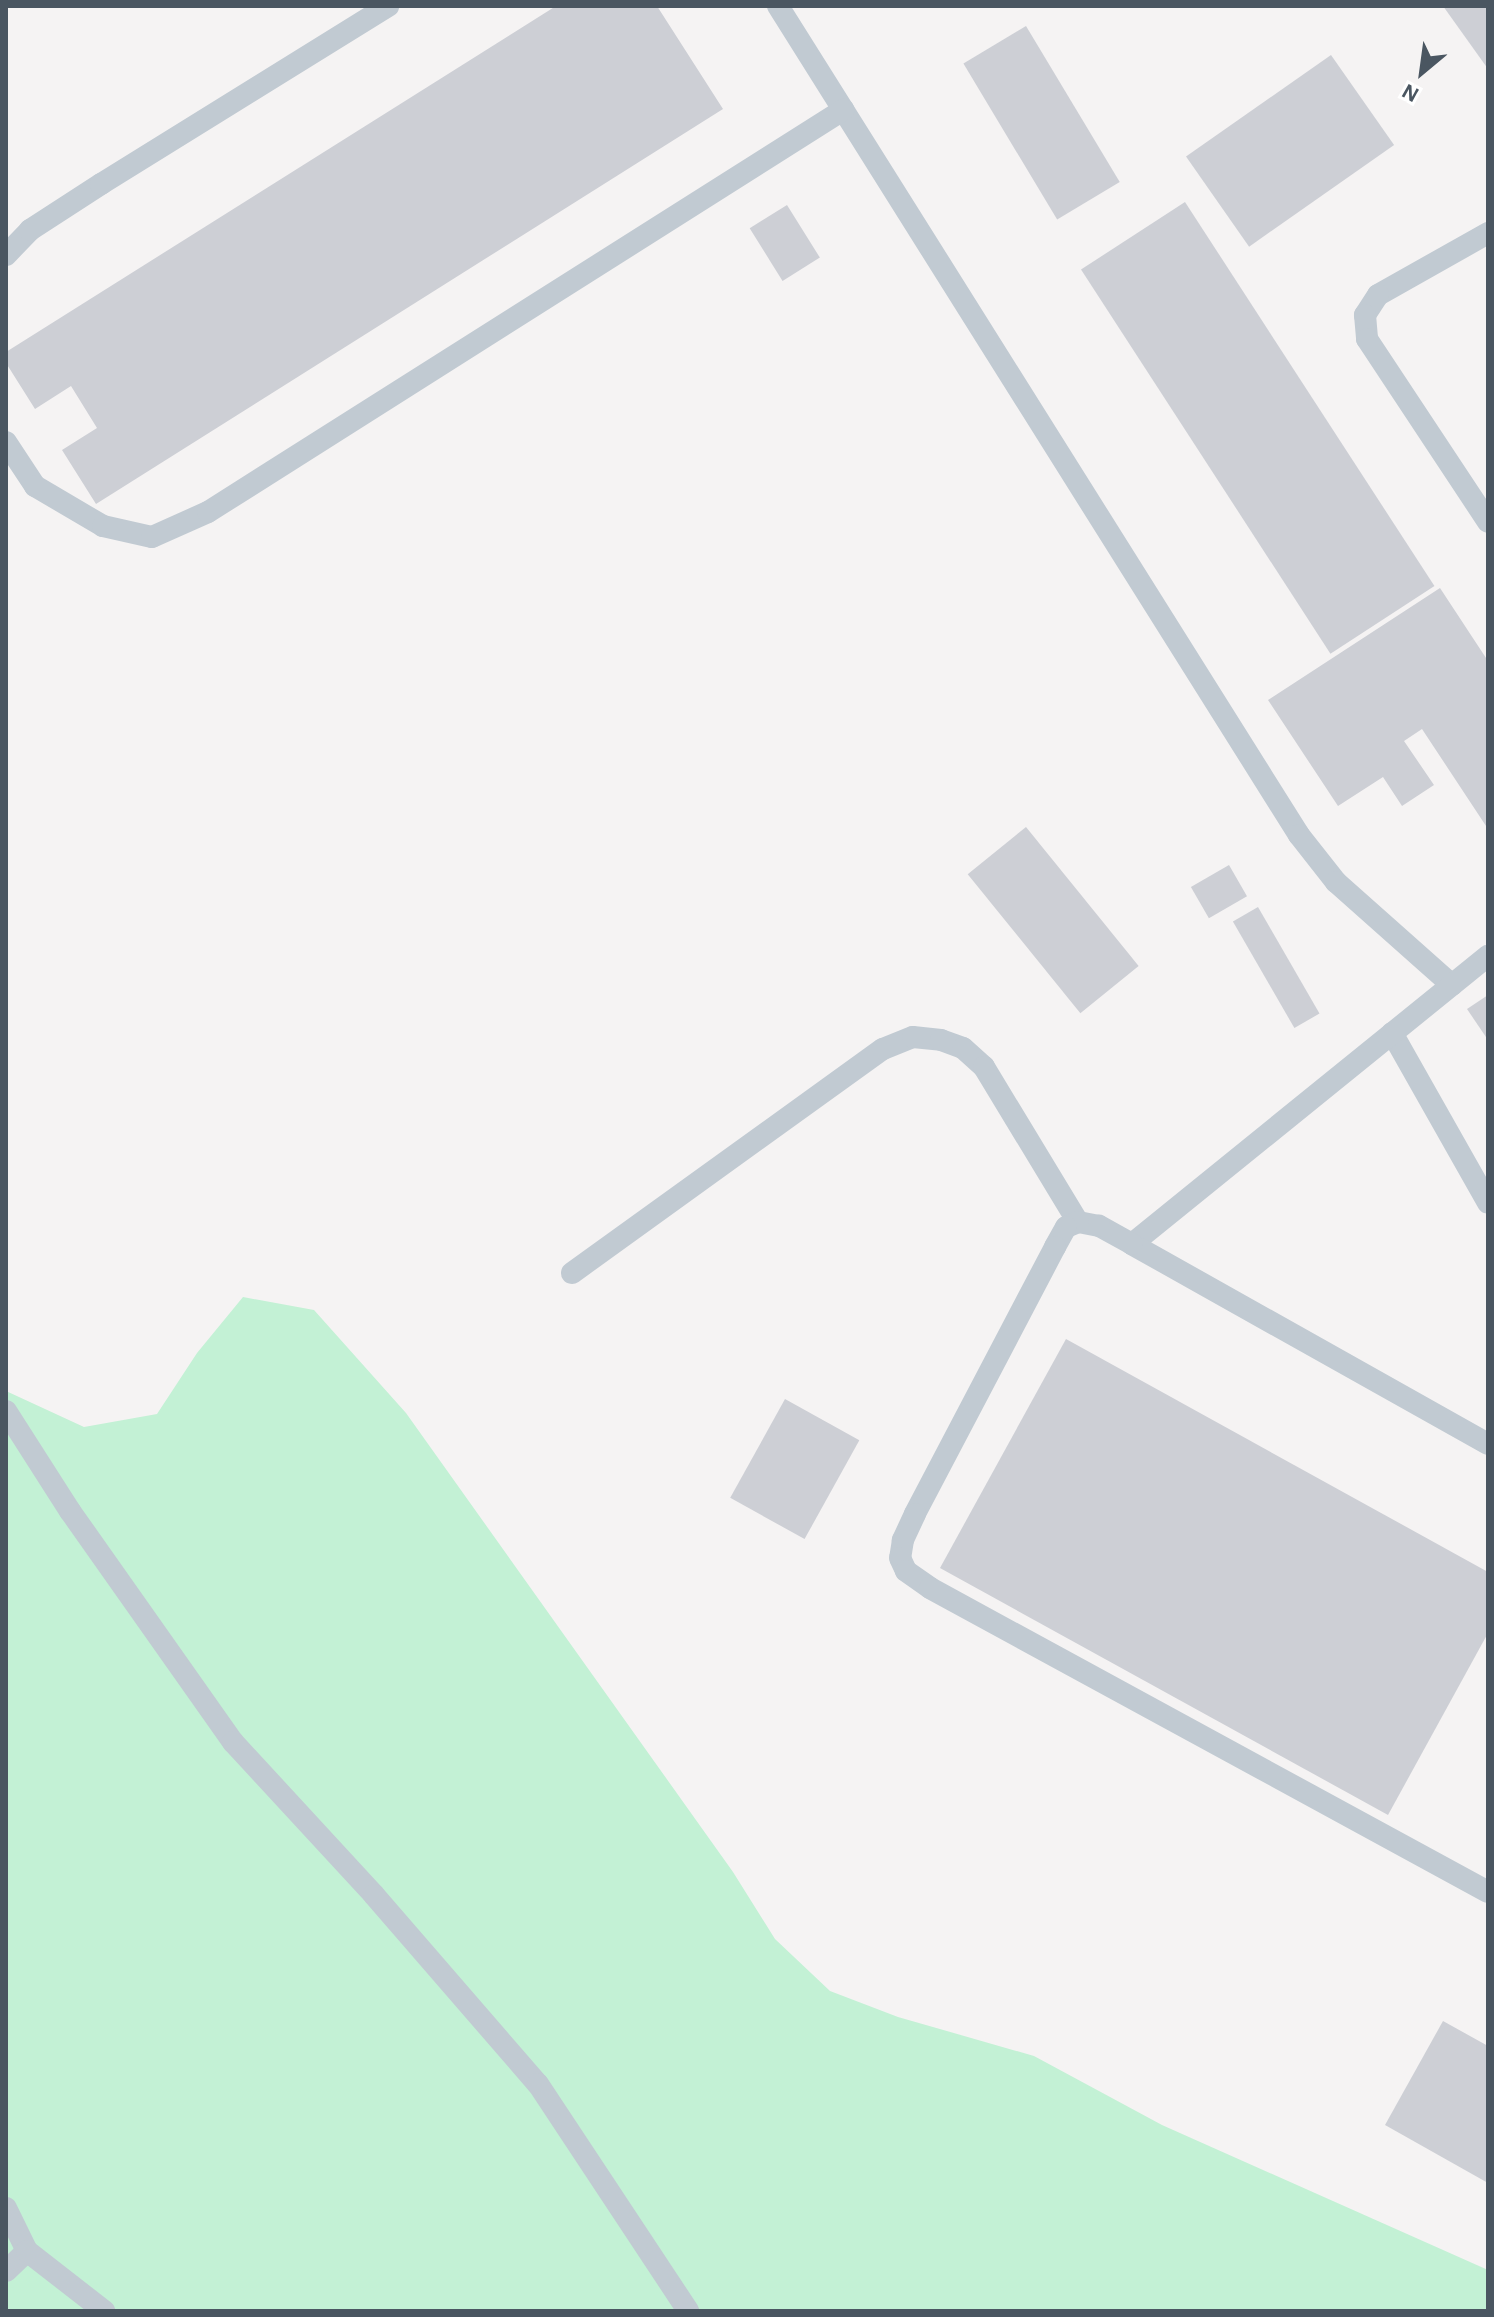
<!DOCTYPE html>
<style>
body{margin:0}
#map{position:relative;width:1494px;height:2317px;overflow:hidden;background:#f5f3f3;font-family:"Alegreya Sans",sans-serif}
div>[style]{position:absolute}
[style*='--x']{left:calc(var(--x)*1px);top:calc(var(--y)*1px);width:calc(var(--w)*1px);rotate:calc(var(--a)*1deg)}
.green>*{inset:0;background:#c3f1d5}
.building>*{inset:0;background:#cdcfd5;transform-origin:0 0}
.service>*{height:22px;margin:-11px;padding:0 11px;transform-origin:11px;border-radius:11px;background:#c1cad2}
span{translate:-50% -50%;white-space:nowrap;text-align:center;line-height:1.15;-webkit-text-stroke:7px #fff;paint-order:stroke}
.frame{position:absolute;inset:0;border:8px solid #4a5661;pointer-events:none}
.north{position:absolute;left:1382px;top:32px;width:80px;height:80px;-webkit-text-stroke:6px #fff;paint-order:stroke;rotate:209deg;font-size:22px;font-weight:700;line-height:32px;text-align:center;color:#4a5661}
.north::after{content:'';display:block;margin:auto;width:28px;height:36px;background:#4a5661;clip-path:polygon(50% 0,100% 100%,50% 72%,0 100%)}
</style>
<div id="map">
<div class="green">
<div style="clip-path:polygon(243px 1297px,314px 1310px,406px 1413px,733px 1872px,775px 1939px,830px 1991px,898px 2017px,1034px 2056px,1162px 2125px,1488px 2270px,1488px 2311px,6px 2311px,6px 1391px,84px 1427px,157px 1414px,197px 1353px)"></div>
</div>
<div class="building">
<div style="clip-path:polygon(556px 6px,657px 6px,723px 109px,96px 504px,62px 450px,97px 428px,71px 386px,35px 409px,6px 363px,6px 352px)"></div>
<div style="clip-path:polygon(1443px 6px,1488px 6px,1488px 69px)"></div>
<div style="left:1026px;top:26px;width:182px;height:73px;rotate:59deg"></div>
<div style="left:1331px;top:55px;width:110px;height:177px;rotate:55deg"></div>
<div style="left:1185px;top:202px;width:458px;height:124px;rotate:57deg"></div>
<div style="left:787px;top:205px;width:62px;height:44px;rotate:58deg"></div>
<div style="clip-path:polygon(1440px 588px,1488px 661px,1488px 829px,1422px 729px,1404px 741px,1434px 785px,1402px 806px,1383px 777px,1338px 806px,1268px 700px)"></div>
<div style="left:1026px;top:827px;width:179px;height:75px;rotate:51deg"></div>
<div style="left:1229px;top:865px;width:36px;height:44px;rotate:60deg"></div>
<div style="left:1258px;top:907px;width:123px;height:29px;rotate:60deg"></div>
<div style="clip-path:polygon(1488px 995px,1488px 1040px,1467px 1009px)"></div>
<div style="clip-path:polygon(1066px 1339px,1488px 1572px,1488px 1633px,1388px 1815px,940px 1568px)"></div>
<div style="left:785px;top:1399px;width:85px;height:113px;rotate:29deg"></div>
<div style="clip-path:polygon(1443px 2021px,1488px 2046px,1488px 2183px,1385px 2125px)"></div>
</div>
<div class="service">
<div style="--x:778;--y:6;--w:979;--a:57.85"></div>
<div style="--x:1299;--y:835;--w:60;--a:51.8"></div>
<div style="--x:1336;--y:882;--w:155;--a:41.6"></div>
<div style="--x:1488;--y:233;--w:126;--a:150.6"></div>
<div style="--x:1378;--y:295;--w:24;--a:123"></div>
<div style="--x:1365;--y:315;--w:24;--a:85"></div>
<div style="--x:1367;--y:339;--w:219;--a:56.5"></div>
<div style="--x:6;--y:255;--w:35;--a:-46"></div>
<div style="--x:30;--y:230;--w:85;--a:-32.9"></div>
<div style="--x:101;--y:184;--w:338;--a:-31.8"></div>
<div style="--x:6;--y:442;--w:53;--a:56.6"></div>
<div style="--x:35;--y:486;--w:79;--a:30.5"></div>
<div style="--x:103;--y:526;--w:50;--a:12.7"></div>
<div style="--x:152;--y:537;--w:61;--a:-24.1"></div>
<div style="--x:208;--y:512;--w:752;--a:-32.34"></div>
<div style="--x:1392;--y:1033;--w:195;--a:60.5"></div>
<div style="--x:1132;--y:1244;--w:458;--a:-39"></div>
<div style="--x:572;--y:1273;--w:383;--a:-35.8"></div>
<div style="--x:883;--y:1049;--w:32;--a:-22"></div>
<div style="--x:913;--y:1037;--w:28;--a:6"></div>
<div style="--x:941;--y:1040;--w:23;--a:20"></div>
<div style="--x:963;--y:1048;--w:28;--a:42"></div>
<div style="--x:984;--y:1067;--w:181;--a:58.8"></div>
<div style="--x:6;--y:1411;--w:119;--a:57.4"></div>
<div style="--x:70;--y:1511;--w:283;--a:54.8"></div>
<div style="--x:233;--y:1742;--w:208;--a:47.3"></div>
<div style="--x:374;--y:1895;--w:250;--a:49.1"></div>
<div style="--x:538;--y:2084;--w:272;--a:56.5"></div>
<div style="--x:1488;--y:1444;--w:408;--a:-150.7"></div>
<div style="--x:1132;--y:1244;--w:38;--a:-151"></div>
<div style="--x:1099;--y:1226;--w:21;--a:-169"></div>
<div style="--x:1078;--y:1222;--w:13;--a:157"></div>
<div style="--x:1066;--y:1227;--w:23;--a:119"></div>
<div style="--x:1055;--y:1247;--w:301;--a:117.7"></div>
<div style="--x:915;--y:1514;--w:29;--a:115"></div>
<div style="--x:903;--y:1540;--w:18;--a:99"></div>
<div style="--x:900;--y:1558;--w:14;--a:65"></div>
<div style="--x:906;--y:1571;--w:29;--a:35"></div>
<div style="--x:930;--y:1588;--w:635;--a:28.58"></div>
<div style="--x:6;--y:2208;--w:48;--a:64"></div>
<div style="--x:27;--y:2251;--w:29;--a:136"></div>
<div style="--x:27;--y:2251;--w:98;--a:37.9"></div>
</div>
<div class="frame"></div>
<div class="north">N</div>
</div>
